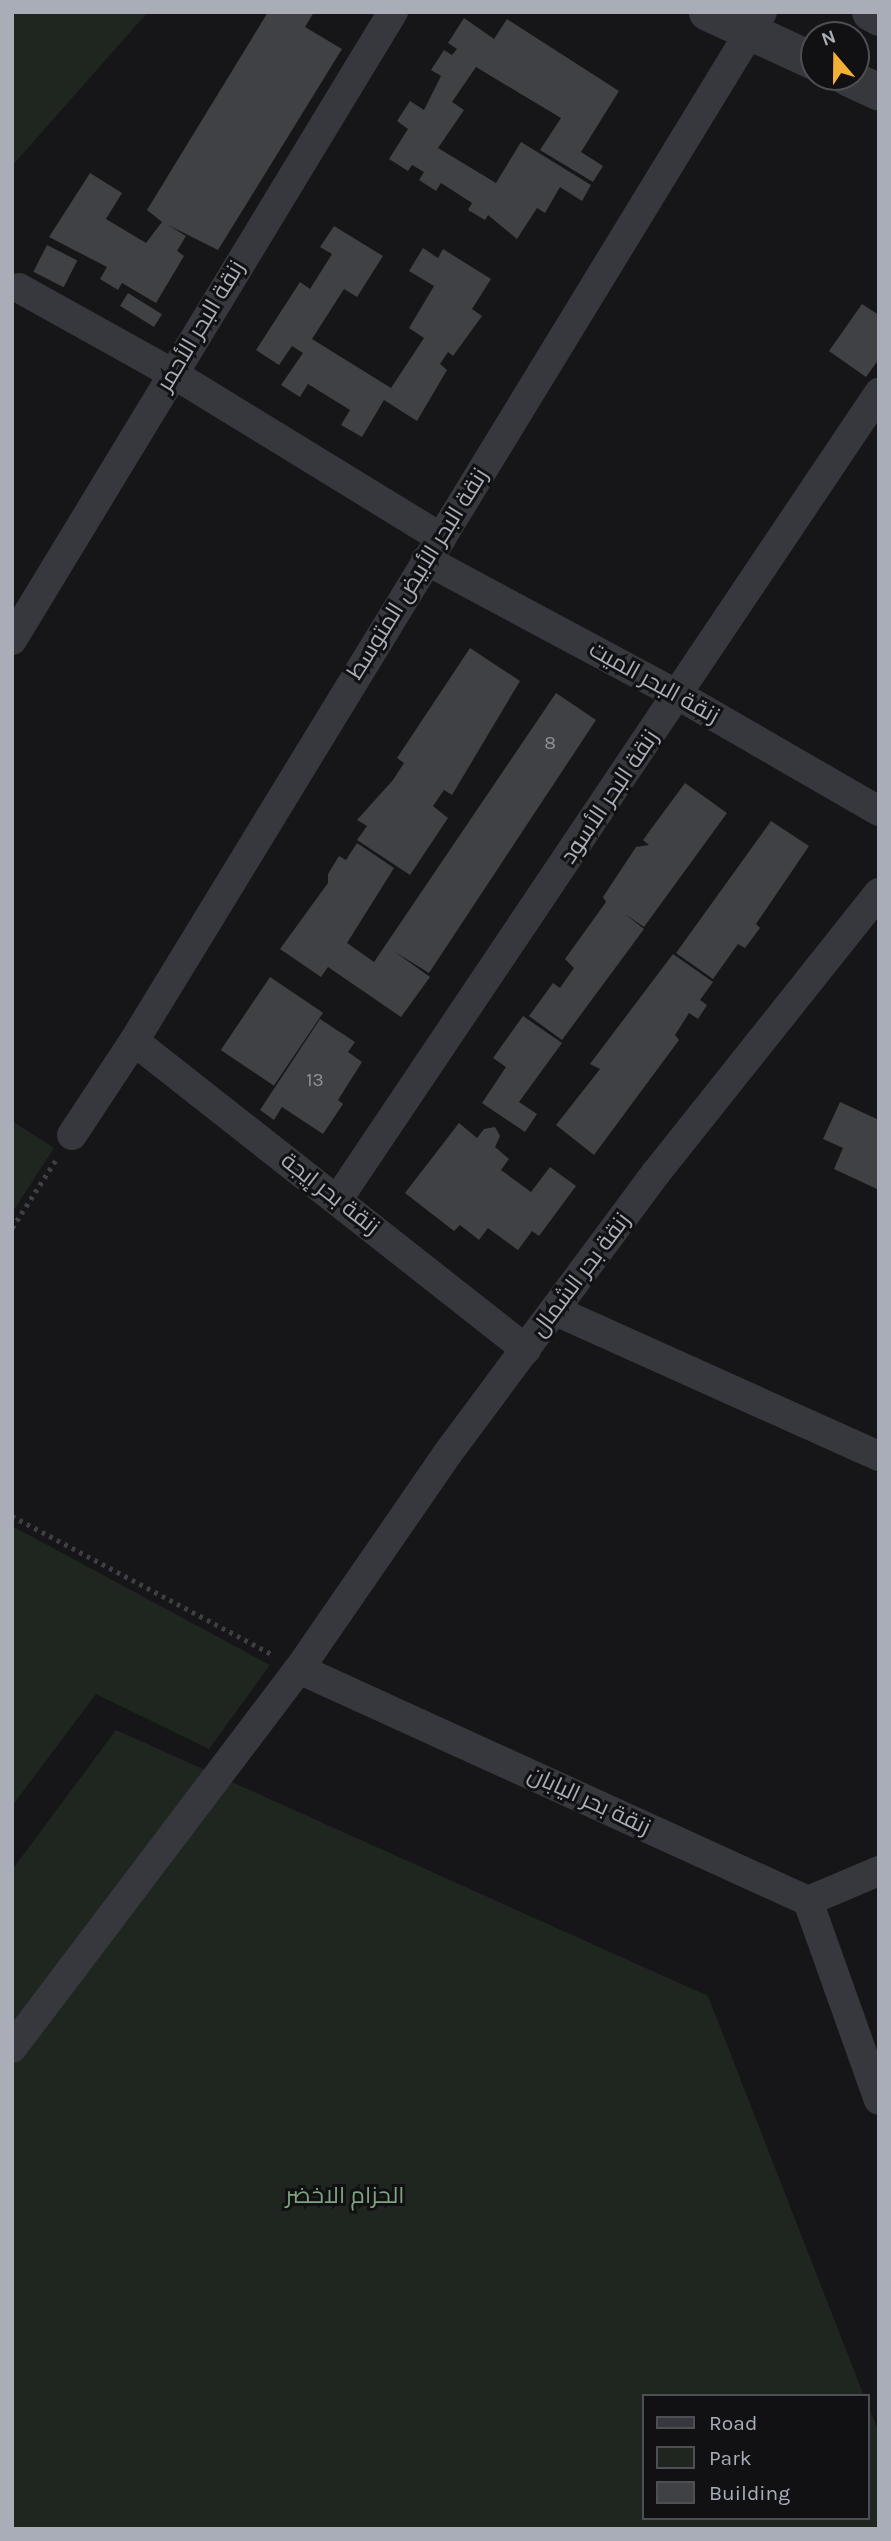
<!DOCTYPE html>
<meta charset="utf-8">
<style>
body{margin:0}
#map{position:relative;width:891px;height:2541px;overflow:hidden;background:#161618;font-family:Karla,Cairo,sans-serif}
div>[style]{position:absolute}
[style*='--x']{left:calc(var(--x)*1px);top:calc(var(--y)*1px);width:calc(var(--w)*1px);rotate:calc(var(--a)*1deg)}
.green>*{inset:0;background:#1e261f}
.building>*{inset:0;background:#404145;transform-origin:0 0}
.path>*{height:4.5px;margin-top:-2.25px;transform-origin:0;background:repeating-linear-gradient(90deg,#3d3f44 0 3.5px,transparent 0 8.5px)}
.minor>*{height:30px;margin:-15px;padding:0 15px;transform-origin:15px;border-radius:15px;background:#37383d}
.tertiary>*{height:37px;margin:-18.5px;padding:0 18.5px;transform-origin:18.5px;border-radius:18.5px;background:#37383d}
span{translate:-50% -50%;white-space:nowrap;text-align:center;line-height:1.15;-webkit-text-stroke:6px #111113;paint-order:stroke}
.number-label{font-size:19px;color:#8e929b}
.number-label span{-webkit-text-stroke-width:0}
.street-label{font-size:23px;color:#a8adb8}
.park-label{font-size:23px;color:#7fa381}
.frame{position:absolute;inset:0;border:14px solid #a8adb8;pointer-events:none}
.legend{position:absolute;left:642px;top:2394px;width:228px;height:126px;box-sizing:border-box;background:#111113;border:2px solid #4d4f55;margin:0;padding:9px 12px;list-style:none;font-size:21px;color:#a8adb8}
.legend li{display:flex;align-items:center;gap:14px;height:35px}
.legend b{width:35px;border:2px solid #4d4f55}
.north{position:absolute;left:800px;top:21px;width:70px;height:70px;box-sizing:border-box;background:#111113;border:2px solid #4d4f55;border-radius:50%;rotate:340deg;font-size:19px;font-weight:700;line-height:28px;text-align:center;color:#a8adb8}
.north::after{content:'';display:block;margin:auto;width:24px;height:32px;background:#f2b134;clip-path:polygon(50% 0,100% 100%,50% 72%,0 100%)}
</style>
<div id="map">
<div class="green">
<div style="clip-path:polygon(15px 12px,148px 12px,12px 166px,12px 15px)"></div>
<div style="clip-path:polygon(12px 1121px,54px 1148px,12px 1213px)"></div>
<div style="clip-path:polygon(12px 1526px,270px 1665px,209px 1749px,96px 1694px,12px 1806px)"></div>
<div style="clip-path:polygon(116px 1730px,708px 1996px,864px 2396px,644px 2396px,644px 2518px,868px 2518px,868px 2406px,879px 2432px,879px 2529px,12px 2529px,12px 1870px)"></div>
</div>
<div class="building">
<div style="clip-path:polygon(268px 12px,314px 12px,305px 27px,342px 49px,218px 250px,168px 225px,186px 236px,177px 251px,184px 256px,156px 303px,122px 283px,118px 290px,100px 279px,107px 267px,49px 237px,90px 173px,122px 193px,106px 219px,146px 243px,162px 222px,147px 210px)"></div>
<div style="clip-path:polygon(464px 18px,494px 39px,507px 19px,619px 91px,581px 152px,603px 166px,593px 182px,540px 150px,561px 118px,476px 67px,452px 102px,464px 110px,438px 148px,496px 183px,521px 142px,591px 185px,582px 201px,560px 187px,545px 213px,537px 208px,517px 239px,488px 215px,485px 220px,468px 210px,472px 203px,441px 183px,436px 191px,419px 180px,424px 172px,412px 165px,408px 171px,389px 159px,408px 129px,397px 121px,410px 101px,424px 110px,441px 76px,431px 70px,444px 50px,452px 55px,457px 49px,448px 43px)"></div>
<div style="clip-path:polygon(334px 226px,383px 256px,357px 297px,344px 289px,312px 339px,391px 388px,424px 338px,409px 328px,434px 286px,409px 271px,423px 248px,438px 258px,443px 249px,491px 279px,472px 309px,482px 316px,453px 356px,448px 352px,440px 364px,447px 370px,417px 421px,384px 400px,362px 437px,341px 425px,350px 410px,308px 384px,300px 397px,281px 385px,303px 353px,292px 346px,279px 365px,256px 350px,300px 282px,310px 289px,332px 254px,320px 247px)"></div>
<div style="left:47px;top:245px;width:34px;height:30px;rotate:27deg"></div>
<div style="left:128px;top:293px;width:40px;height:15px;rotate:32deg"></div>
<div style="clip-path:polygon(862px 304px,879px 315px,879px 359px,866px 377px,829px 351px)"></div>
<div style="clip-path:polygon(470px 648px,520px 681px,452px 795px,444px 790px,433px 806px,448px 818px,410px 875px,357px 840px,367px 826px,357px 820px,393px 780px,404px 763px,397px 758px)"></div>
<div style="clip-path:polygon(556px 693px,596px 720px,429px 973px,395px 952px,430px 977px,401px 1017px,328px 967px,321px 977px,280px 949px,328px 883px,328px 874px,339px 856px,346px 860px,357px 843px,394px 868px,347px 943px,374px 962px)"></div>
<div style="clip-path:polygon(685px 783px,727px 813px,644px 927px,625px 914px,644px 929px,562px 1040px,529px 1016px,553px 983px,560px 988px,574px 968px,565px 959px,606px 902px,603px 897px,636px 847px,649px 845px,643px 840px)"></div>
<div style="clip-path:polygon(771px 821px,809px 846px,756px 924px,760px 928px,745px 948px,738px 944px,713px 979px,676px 953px)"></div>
<div style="clip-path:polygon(673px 954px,713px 982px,700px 1000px,707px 1005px,698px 1019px,689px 1013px,675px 1035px,679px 1040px,594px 1155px,556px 1125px,600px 1069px,590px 1064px)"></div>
<div style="left:270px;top:977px;width:64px;height:88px;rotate:34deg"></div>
<div style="clip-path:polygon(523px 1016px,562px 1043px,519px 1102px,537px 1114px,525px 1132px,482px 1103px,506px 1067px,493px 1058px)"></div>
<div style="clip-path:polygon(320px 1019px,355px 1042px,348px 1052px,362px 1062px,338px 1100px,343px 1104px,323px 1134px,282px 1107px,274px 1120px,260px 1110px)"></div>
<div style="clip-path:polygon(840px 1102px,879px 1120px,879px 1190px,834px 1169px,843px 1148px,823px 1139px)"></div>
<div style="clip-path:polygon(459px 1123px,477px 1138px,484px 1129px,495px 1127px,500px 1136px,495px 1147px,509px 1159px,501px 1170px,531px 1192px,550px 1167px,576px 1186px,539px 1236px,532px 1231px,518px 1250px,488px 1228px,479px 1240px,460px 1225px,454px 1231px,405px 1193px)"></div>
</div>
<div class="path">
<div style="--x:12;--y:1228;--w:80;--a:-57.3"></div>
<div style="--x:12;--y:1516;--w:293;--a:28"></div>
</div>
<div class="minor">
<div style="--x:19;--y:288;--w:175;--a:29.1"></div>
<div style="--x:172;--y:373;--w:316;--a:31.5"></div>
<div style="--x:426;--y:560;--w:286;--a:28.2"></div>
<div style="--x:678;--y:695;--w:232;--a:30"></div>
<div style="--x:12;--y:640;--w:735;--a:-58.76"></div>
<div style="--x:134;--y:1041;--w:499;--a:38.2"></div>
<div style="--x:72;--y:1135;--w:113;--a:-56.6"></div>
<div style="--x:134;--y:1041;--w:1205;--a:-58.6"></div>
<div style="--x:338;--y:1199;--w:971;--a:-56.13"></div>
<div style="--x:556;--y:1311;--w:354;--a:24.2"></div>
<div style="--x:299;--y:1669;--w:559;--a:24.5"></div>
<div style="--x:808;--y:1901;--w:77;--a:-22.9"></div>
<div style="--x:808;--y:1901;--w:211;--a:70.4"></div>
<div style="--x:12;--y:2048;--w:475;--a:-52.9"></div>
<div style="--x:299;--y:1669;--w:262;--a:-55.4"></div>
<div style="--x:448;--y:1453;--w:349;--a:-53.4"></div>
<div style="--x:656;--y:1173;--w:358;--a:-51.5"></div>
</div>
<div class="tertiary">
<div style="--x:707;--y:12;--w:118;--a:24.6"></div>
<div style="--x:870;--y:12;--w:10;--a:29"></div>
<div style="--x:847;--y:77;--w:35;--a:25"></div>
</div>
<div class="number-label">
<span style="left:550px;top:744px">8</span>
<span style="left:315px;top:1081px">13</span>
</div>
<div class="street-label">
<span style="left:201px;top:326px;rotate:-59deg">زنقة البحر الأحمر</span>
<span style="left:418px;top:574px;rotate:-58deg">زنقة البحر الأبيض المتوسط</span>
<span style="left:654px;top:683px;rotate:29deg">زنقة البحر الميت</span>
<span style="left:610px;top:797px;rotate:-56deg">زنقة البحر الأسود</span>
<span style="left:330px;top:1194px;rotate:38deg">زنقة بحر إيجة</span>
<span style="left:581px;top:1275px;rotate:-53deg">زنقة بحر الشمال</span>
<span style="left:589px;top:1801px;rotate:25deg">زنقة بحر اليابان</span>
</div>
<div class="park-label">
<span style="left:345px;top:2196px">الحزام الاخضر</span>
</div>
<div class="frame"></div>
<ul class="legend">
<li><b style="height:9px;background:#37383d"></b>Road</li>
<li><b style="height:19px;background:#1e261f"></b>Park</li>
<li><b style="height:19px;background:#404145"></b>Building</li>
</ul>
<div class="north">N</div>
</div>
